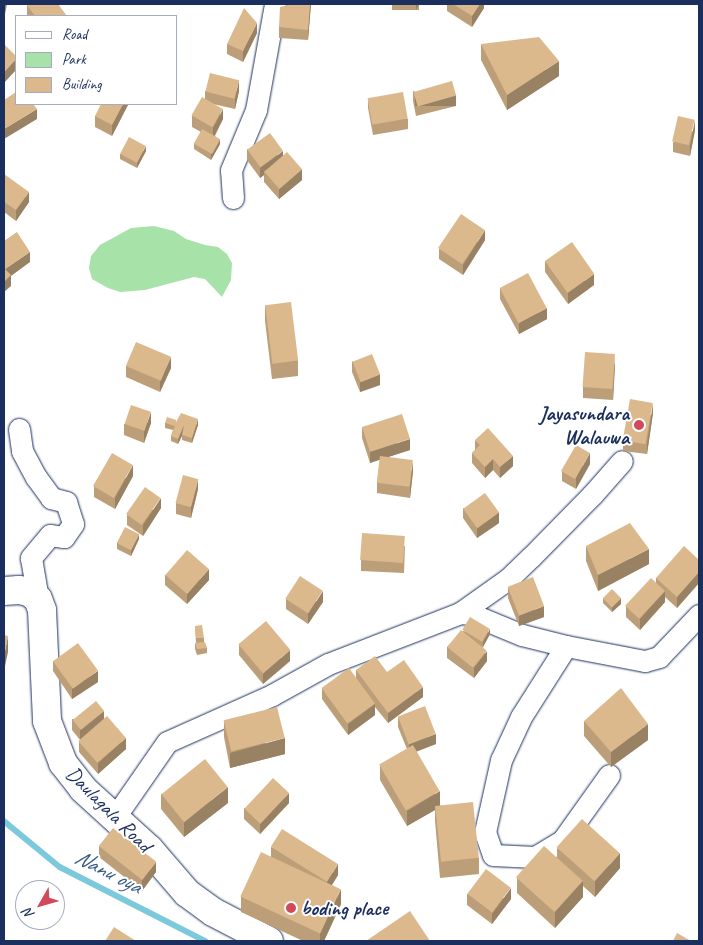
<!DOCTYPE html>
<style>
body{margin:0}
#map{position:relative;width:703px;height:945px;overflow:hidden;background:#fff;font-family:Caveat,sans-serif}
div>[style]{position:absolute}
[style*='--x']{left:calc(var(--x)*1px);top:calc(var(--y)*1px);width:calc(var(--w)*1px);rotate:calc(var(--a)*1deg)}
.green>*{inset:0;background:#a7e2a8}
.stream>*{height:5.5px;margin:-2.75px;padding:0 2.75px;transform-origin:2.75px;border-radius:2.75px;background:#7dc9dc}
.roads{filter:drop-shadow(0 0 1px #1b2f5e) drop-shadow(0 0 1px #1b2f5e)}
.minor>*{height:21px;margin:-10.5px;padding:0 10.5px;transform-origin:10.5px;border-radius:10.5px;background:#fff}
.primary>*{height:28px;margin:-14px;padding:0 14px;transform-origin:14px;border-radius:14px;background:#fff}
.wall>*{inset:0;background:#bc9f79;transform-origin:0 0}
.shaded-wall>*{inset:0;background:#998263;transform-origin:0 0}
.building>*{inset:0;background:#dbb98d;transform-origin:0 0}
.dots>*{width:14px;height:14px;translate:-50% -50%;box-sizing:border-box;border:2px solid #fff;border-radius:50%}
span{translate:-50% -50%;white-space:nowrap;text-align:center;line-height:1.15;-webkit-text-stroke:4px #fff;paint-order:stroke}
.poi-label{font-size:21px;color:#1b2f5e;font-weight:700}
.right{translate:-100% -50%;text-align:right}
.left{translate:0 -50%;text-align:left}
.street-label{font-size:21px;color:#1b2f5e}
.water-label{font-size:22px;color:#385d84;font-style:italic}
.frame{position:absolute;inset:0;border:5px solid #1b2f5e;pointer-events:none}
.legend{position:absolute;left:15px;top:15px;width:162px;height:90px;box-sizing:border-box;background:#fff;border:1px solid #a4acbf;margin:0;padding:6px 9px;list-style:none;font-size:15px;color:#1b2f5e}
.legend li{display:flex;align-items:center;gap:10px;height:25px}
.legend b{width:25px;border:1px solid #a4acbf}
.north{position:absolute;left:15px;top:880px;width:50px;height:50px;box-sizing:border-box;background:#fff;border:1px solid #a4acbf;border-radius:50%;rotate:232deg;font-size:14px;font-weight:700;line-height:20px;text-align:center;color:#1b2f5e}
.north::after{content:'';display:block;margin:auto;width:18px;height:22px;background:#d1495b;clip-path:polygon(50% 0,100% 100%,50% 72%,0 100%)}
</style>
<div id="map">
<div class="green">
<div style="clip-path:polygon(154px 226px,174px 231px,186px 239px,205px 245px,218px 247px,227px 254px,232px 263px,231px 280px,222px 297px,205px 279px,194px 277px,145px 290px,120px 292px,108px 288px,92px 279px,89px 268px,91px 256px,100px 245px,131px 228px)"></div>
</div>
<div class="stream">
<div style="--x:4;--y:821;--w:72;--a:39.4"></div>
<div style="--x:60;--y:867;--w:163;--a:27"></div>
</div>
<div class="roads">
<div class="minor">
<div style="--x:233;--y:198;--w:28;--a:-94"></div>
<div style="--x:231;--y:170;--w:65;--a:-67.4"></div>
<div style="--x:256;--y:110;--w:108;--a:-79.8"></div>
<div style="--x:19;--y:429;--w:22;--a:82"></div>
<div style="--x:22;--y:451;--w:30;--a:62"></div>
<div style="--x:36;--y:477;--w:26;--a:54"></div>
<div style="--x:51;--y:498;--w:16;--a:15"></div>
<div style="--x:66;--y:502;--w:23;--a:72"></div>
<div style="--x:73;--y:524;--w:16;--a:125"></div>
<div style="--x:64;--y:537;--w:14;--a:-172"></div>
<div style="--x:50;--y:535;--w:30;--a:130"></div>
<div style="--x:31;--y:558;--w:42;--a:80.3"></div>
<div style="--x:460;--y:613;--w:59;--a:-35.3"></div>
<div style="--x:508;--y:579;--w:32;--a:-44"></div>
<div style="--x:531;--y:557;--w:87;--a:-45.5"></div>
<div style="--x:592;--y:495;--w:45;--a:-48.6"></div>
<div style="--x:566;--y:646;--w:80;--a:10.8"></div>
<div style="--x:645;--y:661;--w:15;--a:-16"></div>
<div style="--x:659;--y:657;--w:58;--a:-46.4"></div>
<div style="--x:115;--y:817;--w:91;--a:-55.3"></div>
<div style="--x:167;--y:742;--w:115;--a:-24.1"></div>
<div style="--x:272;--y:695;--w:64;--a:-29"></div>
<div style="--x:328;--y:664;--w:142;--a:-21.1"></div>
<div style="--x:460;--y:613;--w:11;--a:5"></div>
<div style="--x:471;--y:614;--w:55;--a:22.4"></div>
<div style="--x:522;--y:635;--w:45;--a:14"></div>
<div style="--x:566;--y:646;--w:84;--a:122.4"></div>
<div style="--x:521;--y:717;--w:47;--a:114.9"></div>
<div style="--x:501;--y:760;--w:74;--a:102.5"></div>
<div style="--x:485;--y:832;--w:24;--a:71"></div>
<div style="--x:493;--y:855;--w:42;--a:2.7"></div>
<div style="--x:535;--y:857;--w:31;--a:-31"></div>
<div style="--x:562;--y:841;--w:81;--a:-54.5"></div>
</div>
<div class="primary">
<div style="--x:4;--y:591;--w:15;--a:-4"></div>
<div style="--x:19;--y:590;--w:10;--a:11"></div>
<div style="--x:29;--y:592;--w:11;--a:38"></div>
<div style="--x:38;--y:599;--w:12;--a:70"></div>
<div style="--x:42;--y:610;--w:111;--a:87.4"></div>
<div style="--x:47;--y:721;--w:45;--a:69.1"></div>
<div style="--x:63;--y:763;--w:33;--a:52"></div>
<div style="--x:83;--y:789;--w:89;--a:42.3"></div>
<div style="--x:149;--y:849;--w:58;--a:49.2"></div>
<div style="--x:187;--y:893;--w:32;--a:36"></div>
<div style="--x:213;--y:912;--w:63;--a:27.4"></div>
</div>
</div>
<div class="wall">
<div style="clip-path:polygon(311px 4px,308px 40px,279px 38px,279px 27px)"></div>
<div style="left:392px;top:4px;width:27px;height:6px"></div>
<div style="clip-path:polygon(447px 4px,484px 4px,484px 8px,472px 27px,447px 11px)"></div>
<div style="clip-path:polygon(27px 5px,67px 16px,27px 16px)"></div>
<div style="clip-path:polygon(257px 33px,243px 62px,227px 54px,227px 44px)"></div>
<div style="clip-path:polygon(481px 44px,559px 76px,507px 110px,481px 60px)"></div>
<div style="clip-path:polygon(205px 91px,239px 91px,235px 109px,213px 104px,223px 119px,215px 136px,220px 144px,211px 160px,194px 149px,194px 144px,201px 132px,192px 127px,192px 116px,205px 99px)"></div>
<div style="clip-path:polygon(413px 91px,456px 106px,416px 116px,413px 101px)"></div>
<div style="clip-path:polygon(368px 98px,408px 119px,408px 129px,373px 135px,368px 108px)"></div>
<div style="clip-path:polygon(128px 104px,112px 136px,95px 127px,95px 116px)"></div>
<div style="clip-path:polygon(695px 130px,690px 156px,673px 152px,673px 142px)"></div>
<div style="clip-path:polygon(247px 149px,283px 156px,302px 180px,279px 199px,264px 182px,264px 175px,260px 178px,247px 160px)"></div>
<div style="clip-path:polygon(146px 151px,137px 168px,120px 159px,120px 154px)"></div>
<div style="clip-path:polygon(4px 174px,29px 202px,16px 221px,4px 212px)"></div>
<div style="clip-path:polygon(485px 240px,463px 275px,439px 259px,439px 249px)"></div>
<div style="clip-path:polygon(545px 261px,594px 285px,568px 304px,545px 272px)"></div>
<div style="clip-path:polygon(500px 288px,547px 319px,519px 334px,500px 299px)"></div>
<div style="clip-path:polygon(265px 305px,298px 361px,298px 376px,272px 379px,265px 321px)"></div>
<div style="clip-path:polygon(352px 361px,380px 385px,360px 392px,352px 372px)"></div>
<div style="clip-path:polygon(615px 364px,613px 400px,583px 398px,583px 387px)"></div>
<div style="clip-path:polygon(126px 366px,171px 368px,160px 392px,126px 377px)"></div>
<div style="clip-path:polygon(653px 413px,647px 454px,623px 451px,623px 440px)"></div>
<div style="clip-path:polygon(176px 422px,198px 425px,192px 443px,182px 440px,182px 436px,178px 444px,171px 441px,171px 436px,173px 430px,165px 428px,165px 423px)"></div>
<div style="clip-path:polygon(151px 423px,144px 443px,124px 435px,124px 424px)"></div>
<div style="clip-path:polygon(362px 427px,410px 450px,388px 457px,413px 471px,410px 498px,377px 493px,377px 483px,380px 459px,370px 463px,362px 438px)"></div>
<div style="clip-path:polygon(475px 440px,513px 466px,500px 478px,493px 470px,485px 478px,472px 463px,472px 453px,475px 450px)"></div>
<div style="clip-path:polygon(590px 464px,576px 489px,562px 481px,562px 471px)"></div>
<div style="clip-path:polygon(133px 476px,115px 509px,94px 497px,94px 486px)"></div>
<div style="clip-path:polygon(198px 489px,191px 518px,176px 514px,176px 503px)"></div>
<div style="clip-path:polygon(161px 508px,143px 536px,127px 525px,127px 515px)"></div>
<div style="clip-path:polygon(463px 508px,499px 523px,477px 538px,463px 518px)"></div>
<div style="clip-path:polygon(139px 539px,131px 556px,117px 549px,117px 543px)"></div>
<div style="clip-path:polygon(405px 546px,404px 573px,361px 571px,361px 560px)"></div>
<div style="clip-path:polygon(586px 546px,649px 564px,598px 591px,586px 561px)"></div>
<div style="clip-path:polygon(699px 560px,699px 583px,677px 608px,665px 597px,665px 602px,640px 630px,626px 617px,626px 606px,656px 583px,656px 578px)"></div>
<div style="clip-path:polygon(165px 575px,209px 580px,187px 604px,165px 585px)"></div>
<div style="clip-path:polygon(508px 587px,544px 617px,519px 626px,508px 598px)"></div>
<div style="clip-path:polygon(603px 598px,621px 604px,612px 612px,603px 603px)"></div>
<div style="clip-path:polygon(286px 599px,323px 602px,308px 624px,286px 609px)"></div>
<div style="clip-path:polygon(195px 626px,204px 638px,204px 642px,207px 648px,207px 653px,197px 655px,195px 649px,195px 643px,196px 643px)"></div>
<div style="clip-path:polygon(463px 631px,490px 634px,483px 647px,487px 661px,474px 678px,447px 658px,447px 647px)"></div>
<div style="clip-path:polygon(239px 645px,290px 661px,263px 684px,239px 655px)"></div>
<div style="clip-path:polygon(53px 661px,98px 682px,72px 699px,53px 671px)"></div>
<div style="clip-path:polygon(356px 670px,387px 672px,423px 697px,388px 723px,375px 707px,375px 715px,348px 735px,322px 699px,322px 688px,356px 678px)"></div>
<div style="clip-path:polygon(398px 717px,436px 744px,416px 752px,440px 805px,479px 858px,479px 874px,440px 878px,435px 821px,435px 810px,407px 826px,380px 780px,380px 765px,407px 749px,398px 727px)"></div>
<div style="clip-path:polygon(72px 719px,104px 719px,126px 749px,98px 774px,79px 752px,79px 741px,80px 740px,72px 730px)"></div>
<div style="clip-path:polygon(224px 721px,285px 754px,230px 768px,224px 737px)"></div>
<div style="clip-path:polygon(584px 721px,648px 740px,611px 767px,584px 736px)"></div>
<div style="clip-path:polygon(161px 794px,228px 803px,184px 837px,161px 809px)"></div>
<div style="clip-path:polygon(289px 803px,260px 834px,244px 819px,244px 808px)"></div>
<div style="clip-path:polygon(99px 846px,156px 872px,142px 891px,99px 857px)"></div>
<div style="clip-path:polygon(271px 847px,338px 875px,332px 885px,341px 904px,324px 941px,303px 941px,241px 912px,241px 897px,271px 857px)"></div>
<div style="clip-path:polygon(557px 848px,620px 868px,595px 897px,583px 886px,583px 897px,555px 928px,517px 893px,517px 878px,557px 858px)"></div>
<div style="clip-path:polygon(467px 894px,511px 899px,492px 924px,467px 905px)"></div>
</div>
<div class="shaded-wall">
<div style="clip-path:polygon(5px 4px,7px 4px,4px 19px,4px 8px)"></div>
<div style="clip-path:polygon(310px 4px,311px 4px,308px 40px,308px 30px)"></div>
<div style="clip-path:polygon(416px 4px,419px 4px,416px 10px)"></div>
<div style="clip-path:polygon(480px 4px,484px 4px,484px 8px,472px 27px,472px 16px)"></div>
<div style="clip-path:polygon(257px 23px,257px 33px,243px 62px,243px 51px)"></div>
<div style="clip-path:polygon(16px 59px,16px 70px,4px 83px,4px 72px)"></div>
<div style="clip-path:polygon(559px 61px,559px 76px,507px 110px,507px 95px)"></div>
<div style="clip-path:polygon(239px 80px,239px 91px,235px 109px,235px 98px)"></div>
<div style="left:456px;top:95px;width:11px;height:41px;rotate:90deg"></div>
<div style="clip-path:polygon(123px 104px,128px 104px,128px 105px,112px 136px,112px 125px)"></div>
<div style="clip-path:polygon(37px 109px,37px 119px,4px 139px,4px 129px)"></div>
<div style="clip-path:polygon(223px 109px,223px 119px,213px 138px,213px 128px)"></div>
<div style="clip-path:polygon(695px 120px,695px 130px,690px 156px,690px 146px)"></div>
<div style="clip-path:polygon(220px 139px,220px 144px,211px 160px,211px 154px)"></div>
<div style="clip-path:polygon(146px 146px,146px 151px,137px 168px,137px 163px)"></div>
<div style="clip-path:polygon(283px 151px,283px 161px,264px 171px,264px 175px,260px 178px,260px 168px)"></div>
<div style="clip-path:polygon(302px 169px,302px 180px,279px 199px,279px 189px)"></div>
<div style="clip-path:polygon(29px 192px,29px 202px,16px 221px,16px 210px)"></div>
<div style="clip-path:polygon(485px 230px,485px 240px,463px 275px,463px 265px)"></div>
<div style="clip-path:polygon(30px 252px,30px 262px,11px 276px,11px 286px,4px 292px,5px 269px)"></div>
<div style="clip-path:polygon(594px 274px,594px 285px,568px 304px,568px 293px)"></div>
<div style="clip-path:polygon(547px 308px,547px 319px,519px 334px,519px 323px)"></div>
<div style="clip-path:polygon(615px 354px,615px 364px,613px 400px,613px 389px)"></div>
<div style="clip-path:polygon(171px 357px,171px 368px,160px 392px,160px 381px)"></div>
<div style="clip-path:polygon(380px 374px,380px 385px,360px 392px,360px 382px)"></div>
<div style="clip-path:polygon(653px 403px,653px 413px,647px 454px,647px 444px)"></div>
<div style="clip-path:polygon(151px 412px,151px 423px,144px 443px,144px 432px)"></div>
<div style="clip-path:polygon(198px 419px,198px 425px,192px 443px,192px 438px)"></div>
<div style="clip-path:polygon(184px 425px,184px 431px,178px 444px,178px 439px)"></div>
<div style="clip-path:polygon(410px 439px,410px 450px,370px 463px,370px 452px)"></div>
<div style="clip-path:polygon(590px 453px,590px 464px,576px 489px,576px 478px)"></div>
<div style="clip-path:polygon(513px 456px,513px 466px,500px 478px,500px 467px)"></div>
<div style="clip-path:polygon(493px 459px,493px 470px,485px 478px,485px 467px)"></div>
<div style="clip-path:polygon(413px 460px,413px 471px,410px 498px,410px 487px)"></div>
<div style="clip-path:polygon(133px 465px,133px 476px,115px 509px,115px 498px)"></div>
<div style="clip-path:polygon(198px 479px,198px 489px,191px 518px,191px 507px)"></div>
<div style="clip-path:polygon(161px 498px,161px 508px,143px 536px,143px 525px)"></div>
<div style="clip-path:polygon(499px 512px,499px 523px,477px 538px,477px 528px)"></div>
<div style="clip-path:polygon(139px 534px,139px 539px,131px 556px,131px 550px)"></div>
<div style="clip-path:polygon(649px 549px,649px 564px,598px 591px,598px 575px)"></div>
<div style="clip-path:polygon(209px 569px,209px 580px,187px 604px,187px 594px)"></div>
<div style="clip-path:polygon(699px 572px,699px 583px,677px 608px,677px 597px)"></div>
<div style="clip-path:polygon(323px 591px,323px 602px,308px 624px,308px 614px)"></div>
<div style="clip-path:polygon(665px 591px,665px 602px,640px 630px,640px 619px)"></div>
<div style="clip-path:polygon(621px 598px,621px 604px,612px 612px,612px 607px)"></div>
<div style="clip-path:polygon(544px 606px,544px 617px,519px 626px,519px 616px)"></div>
<div style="clip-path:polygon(490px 629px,490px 634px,483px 647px,483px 642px)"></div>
<div style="clip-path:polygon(8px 636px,8px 652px,4px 671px,4px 656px)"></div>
<div style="clip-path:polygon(290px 650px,290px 661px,263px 684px,263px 674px)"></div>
<div style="clip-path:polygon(487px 651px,487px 661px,474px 678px,474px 668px)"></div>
<div style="clip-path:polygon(98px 671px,98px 682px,72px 699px,72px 688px)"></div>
<div style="clip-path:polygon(423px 687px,423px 697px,388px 723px,388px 713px)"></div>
<div style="clip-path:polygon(375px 704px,375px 715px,348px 735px,348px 724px)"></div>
<div style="clip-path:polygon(104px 711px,104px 721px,80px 740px,80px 729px)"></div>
<div style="clip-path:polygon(648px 724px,648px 740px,611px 767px,611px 752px)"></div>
<div style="clip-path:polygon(436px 734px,436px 744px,409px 754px,409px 744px)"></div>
<div style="clip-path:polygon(126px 738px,126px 749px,98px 774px,98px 763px)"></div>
<div style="clip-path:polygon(285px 738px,285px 754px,230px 768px,230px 753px)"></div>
<div style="clip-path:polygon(228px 787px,228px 803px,184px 837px,184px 822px)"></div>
<div style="clip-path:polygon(440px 791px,440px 807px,435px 806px,435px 810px,407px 826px,407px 811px)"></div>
<div style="clip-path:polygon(289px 793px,289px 803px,260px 834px,260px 823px)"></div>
<div style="clip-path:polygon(620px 853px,620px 868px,595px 897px,595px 881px)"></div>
<div style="clip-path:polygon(156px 862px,156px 872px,142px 891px,142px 880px)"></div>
<div style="clip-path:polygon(338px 864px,338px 875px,327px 893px,327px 882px)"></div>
<div style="clip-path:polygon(583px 881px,583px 897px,555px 928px,555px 912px)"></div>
<div style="clip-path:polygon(511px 888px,511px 899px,492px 924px,492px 914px)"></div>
<div style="clip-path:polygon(341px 889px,341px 904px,324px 941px,320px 941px,320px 934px)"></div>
</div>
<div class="building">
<div style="clip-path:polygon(29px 4px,58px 4px,67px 16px,35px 16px,27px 5px)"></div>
<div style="clip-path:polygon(292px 4px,310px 4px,308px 30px,279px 27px,280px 7px)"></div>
<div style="clip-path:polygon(453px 4px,480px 4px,472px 16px)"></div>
<div style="clip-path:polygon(244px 8px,257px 23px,243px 51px,227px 44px)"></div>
<div style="clip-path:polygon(539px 37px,559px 61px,507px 95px,481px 44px)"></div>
<div style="clip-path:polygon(4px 44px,16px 56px,16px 59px,4px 72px)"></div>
<div style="left:210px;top:73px;width:30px;height:19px;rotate:14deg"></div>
<div style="left:452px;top:81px;width:15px;height:40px;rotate:74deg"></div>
<div style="clip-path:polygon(16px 92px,16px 104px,33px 104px,37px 109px,4px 129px,4px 100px)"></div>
<div style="left:403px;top:92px;width:27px;height:36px;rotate:80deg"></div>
<div style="left:202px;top:97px;width:24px;height:21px;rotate:30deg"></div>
<div style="clip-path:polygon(101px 104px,123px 104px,112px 125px,95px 116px)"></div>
<div style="left:678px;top:116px;width:17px;height:26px;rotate:13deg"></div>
<div style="left:202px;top:129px;width:21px;height:17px;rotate:29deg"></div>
<div style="left:270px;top:133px;width:22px;height:28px;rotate:54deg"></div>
<div style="left:129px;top:137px;width:19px;height:19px;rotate:28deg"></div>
<div style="left:287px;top:152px;width:23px;height:30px;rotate:49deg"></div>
<div style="clip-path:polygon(4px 174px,29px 192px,16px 210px,4px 202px)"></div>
<div style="left:461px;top:214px;width:29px;height:41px;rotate:34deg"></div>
<div style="clip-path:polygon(17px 232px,30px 252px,5px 269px,11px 275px,4px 282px,4px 241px)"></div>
<div style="left:572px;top:242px;width:39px;height:33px;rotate:55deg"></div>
<div style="left:528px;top:273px;width:40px;height:32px;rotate:62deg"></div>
<div style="left:291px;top:302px;width:59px;height:26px;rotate:83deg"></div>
<div style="left:136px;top:342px;width:38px;height:26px;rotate:23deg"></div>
<div style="left:585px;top:352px;width:30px;height:35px;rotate:4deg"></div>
<div style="left:372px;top:354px;width:22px;height:21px;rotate:68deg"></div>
<div style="left:630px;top:399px;width:23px;height:42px;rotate:10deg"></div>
<div style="left:131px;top:405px;width:21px;height:20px;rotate:19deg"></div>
<div style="clip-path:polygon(181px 413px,198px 419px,192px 438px,182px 435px,184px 425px,178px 439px,171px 436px,175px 426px,165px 423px,167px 417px,176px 420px,176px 422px)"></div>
<div style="left:402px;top:414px;width:26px;height:42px;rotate:72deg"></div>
<div style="clip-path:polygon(488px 428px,513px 456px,500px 467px,493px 459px,485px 467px,472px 453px,480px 445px,475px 440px)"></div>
<div style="left:576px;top:445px;width:16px;height:30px;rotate:30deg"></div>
<div style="left:112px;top:453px;width:24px;height:38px;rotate:30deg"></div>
<div style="left:380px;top:456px;width:33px;height:27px;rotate:7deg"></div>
<div style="left:183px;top:475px;width:16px;height:29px;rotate:15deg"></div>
<div style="left:145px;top:487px;width:19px;height:33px;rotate:35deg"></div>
<div style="left:485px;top:493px;width:24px;height:27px;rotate:54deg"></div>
<div style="clip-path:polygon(630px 523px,649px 549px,598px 575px,586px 546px)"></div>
<div style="left:125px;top:527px;width:16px;height:18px;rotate:27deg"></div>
<div style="left:362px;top:533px;width:43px;height:27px;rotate:4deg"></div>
<div style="clip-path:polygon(684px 546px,699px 560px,699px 572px,677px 597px,656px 578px)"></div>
<div style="left:187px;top:550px;width:29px;height:33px;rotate:41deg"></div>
<div style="left:300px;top:576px;width:27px;height:27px;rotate:33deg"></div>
<div style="left:533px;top:577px;width:31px;height:27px;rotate:69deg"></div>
<div style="left:651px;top:578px;width:19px;height:38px;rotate:43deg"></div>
<div style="left:612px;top:589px;width:13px;height:13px;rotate:45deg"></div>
<div style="left:470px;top:617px;width:23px;height:15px;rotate:31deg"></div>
<div style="left:266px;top:621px;width:38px;height:36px;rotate:50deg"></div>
<div style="clip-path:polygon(202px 625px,204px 638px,196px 638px,195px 626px)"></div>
<div style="left:461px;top:630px;width:33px;height:22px;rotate:39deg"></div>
<div style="clip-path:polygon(4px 635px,8px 636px,4px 656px)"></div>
<div style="clip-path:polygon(205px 642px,207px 648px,197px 649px,195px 643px)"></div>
<div style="left:78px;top:643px;width:34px;height:31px;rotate:54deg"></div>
<div style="clip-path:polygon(375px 656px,387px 672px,404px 660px,423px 687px,388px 713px,356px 670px)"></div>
<div style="left:349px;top:668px;width:44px;height:34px;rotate:54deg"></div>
<div style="clip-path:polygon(621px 688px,648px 724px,611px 752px,584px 721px)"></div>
<div style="left:96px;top:701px;width:13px;height:30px;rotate:51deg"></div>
<div style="left:425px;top:706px;width:30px;height:29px;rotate:69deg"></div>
<div style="left:277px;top:707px;width:32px;height:55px;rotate:76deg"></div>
<div style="left:107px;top:716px;width:29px;height:38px;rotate:49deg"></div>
<div style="left:413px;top:745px;width:53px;height:39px;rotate:60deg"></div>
<div style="left:205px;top:759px;width:36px;height:56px;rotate:51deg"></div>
<div style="left:273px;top:778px;width:22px;height:42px;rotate:43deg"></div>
<div style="left:473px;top:802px;width:56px;height:38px;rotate:84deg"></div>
<div style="left:582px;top:819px;width:51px;height:38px;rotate:42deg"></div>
<div style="left:113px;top:828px;width:55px;height:23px;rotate:38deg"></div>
<div style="left:282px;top:829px;width:66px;height:21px;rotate:32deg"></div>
<div style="left:544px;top:846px;width:52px;height:42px;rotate:42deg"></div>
<div style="left:261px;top:852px;width:88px;height:49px;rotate:25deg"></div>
<div style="left:486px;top:869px;width:31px;height:31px;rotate:37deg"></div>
<div style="clip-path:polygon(410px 911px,430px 941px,366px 941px)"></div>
<div style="clip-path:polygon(114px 927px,136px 941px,105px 941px)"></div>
<div style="clip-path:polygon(677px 933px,691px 941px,673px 941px)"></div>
</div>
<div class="dots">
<div style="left:639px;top:425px;background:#d1495b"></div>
<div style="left:291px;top:908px;background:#d1495b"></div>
</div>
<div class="poi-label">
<span class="right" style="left:629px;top:425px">Jayasundara<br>Walauwa</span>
<span class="left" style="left:301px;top:908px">boding place</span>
</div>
<div class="street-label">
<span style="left:109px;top:809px;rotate:45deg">Daulagala Road</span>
</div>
<div class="water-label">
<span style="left:108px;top:872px;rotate:27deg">Nanu oya</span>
</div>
<div class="frame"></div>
<ul class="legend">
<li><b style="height:6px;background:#fff"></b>Road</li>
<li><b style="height:14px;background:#a7e2a8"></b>Park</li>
<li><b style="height:14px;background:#dbb98d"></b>Building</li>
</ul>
<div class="north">N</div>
</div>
